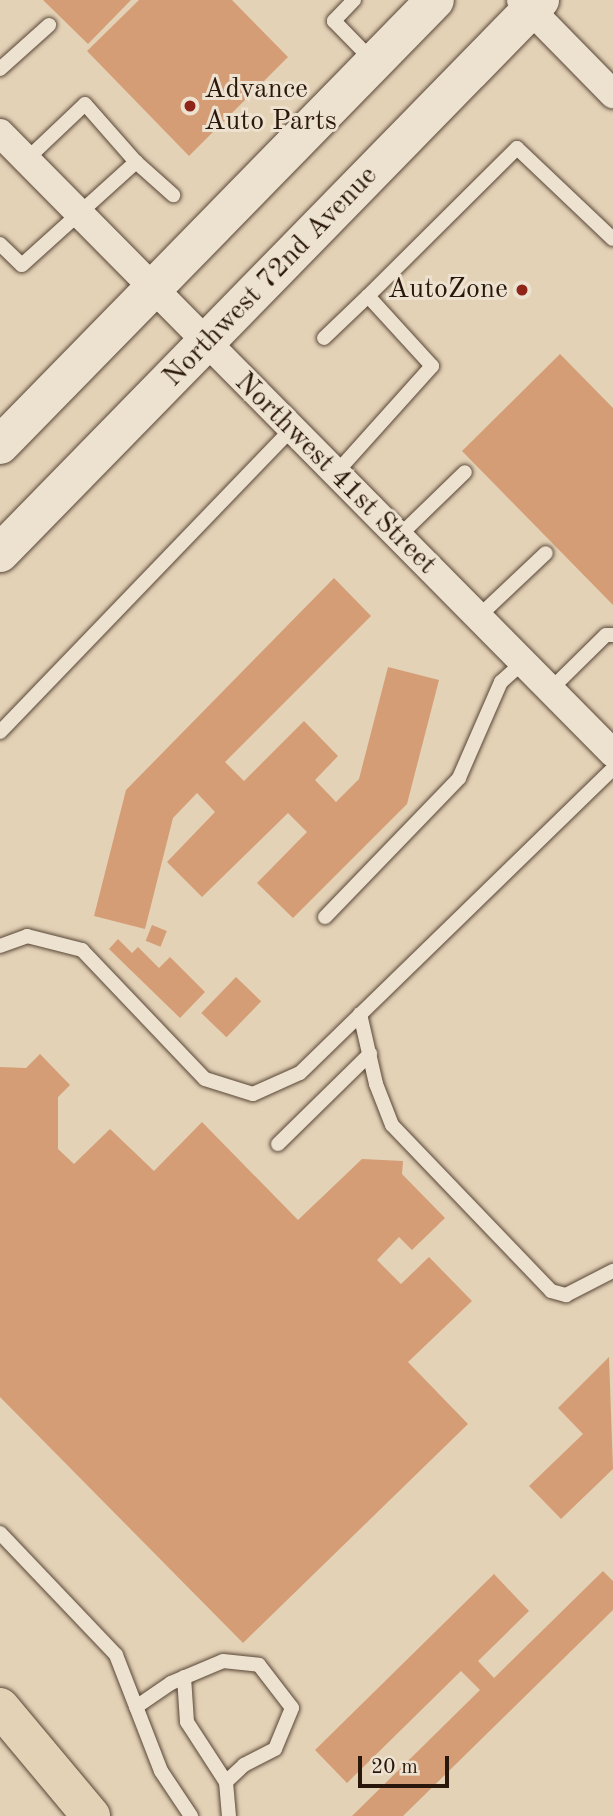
<!DOCTYPE html>
<style>
body{margin:0}
#map{position:relative;width:613px;height:1816px;overflow:hidden;background:#e4d2b7;font-family:"Old Standard TT",serif}
div>[style]{position:absolute}
[style*='--x']{left:calc(var(--x)*1px);top:calc(var(--y)*1px);width:calc(var(--w)*1px);rotate:calc(var(--a)*1deg)}
.building>*{inset:0;background:#d49d76;transform-origin:0 0}
.roads{filter:drop-shadow(0 0 2px #584636) drop-shadow(0 0 2px #584636)}
.service>*{height:14px;margin:-7px;padding:0 7px;transform-origin:7px;border-radius:7px;background:#ede2d0}
.minor>*{height:28px;margin:-14px;padding:0 14px;transform-origin:14px;border-radius:14px;background:#ede2d0}
.secondary>*{height:38px;margin:-19px;padding:0 19px;transform-origin:19px;border-radius:19px;background:#ede2d0}
.primary>*{height:38px;margin:-19px;padding:0 19px;transform-origin:19px;border-radius:19px;background:#e4d2b7}
.dots>*{width:19px;height:19px;translate:-50% -50%;box-sizing:border-box;border:4px solid #ede2d0;border-radius:50%}
span{translate:-50% -50%;white-space:nowrap;text-align:center;line-height:1.15;-webkit-text-stroke:6px #ede2d0;paint-order:stroke}
.poi-label{font-size:28px;color:#2a170b}
.left{translate:0 -50%;text-align:left}
.right{translate:-100% -50%;text-align:right}
.street-label{font-size:28px;color:#2a170b}
.scale{position:absolute;left:358px;top:1756px;width:91px;height:32px;box-sizing:border-box;border:4px solid #2a170b;border-top:0;padding-left:9px;font-size:21px;line-height:24px;white-space:nowrap;color:#2a170b;-webkit-text-stroke:5px #ede2d0;paint-order:stroke}
</style>
<div id="map">
<div class="building">
<div style="clip-path:polygon(43px 0,131px 0,88px 44px)"></div>
<div style="clip-path:polygon(139px 0,232px 0,288px 57px,189px 156px,87px 51px)"></div>
<div style="clip-path:polygon(560px 354px,613px 408px,613px 605px,462px 451px)"></div>
<div style="clip-path:polygon(334px 578px,371px 616px,225px 762px,244px 781px,304px 721px,338px 756px,315px 780px,336px 802px,359px 779px,388px 667px,439px 680px,407px 804px,293px 918px,257px 883px,307px 832px,288px 813px,202px 897px,167px 862px,215px 812px,197px 793px,173px 818px,145px 929px,94px 916px,126px 790px)"></div>
<div style="left:152px;top:925px;width:16px;height:17px;rotate:22deg"></div>
<div style="clip-path:polygon(118px 939px,132px 953px,138px 947px,159px 968px,170px 957px,205px 992px,180px 1018px,109px 949px)"></div>
<div style="left:236px;top:977px;width:35px;height:50px;rotate:44deg"></div>
<div style="clip-path:polygon(40px 1054px,70px 1085px,58px 1097px,58px 1149px,74px 1164px,110px 1129px,154px 1171px,202px 1122px,298px 1220px,362px 1159px,403px 1161px,402px 1174px,445px 1218px,412px 1250px,399px 1237px,377px 1260px,401px 1284px,429px 1257px,472px 1301px,408px 1362px,468px 1424px,243px 1643px,0 1397px,0 1067px,26px 1068px)"></div>
<div style="clip-path:polygon(609px 1357px,613px 1469px,561px 1519px,529px 1486px,583px 1434px,558px 1408px)"></div>
<div style="clip-path:polygon(603px 1571px,613px 1581px,613px 1610px,403px 1816px,352px 1816px,480px 1690px,461px 1671px,347px 1783px,315px 1750px,494px 1574px,529px 1611px,478px 1661px,494px 1678px)"></div>
</div>
<div class="roads">
<div class="service">
<div style="--x:354;--y:0;--w:29;--a:134"></div>
<div style="--x:334;--y:21;--w:57;--a:45.7"></div>
<div style="--x:0;--y:69;--w:66;--a:-41.9"></div>
<div style="--x:26;--y:160;--w:81;--a:-43.5"></div>
<div style="--x:85;--y:104;--w:77;--a:48.7"></div>
<div style="--x:0;--y:244;--w:30;--a:44"></div>
<div style="--x:22;--y:265;--w:154;--a:-42.1"></div>
<div style="--x:136;--y:162;--w:50;--a:41.7"></div>
<div style="--x:368;--y:296;--w:210;--a:-44.8"></div>
<div style="--x:517;--y:148;--w:132;--a:43.5"></div>
<div style="--x:324;--y:338;--w:61;--a:-43.7"></div>
<div style="--x:368;--y:296;--w:95;--a:47.6"></div>
<div style="--x:432;--y:366;--w:145;--a:131.9"></div>
<div style="--x:398;--y:537;--w:93;--a:-44.1"></div>
<div style="--x:478;--y:617;--w:93;--a:-43.3"></div>
<div style="--x:550;--y:690;--w:78;--a:-44.5"></div>
<div style="--x:606;--y:635;--w:7;--a:0"></div>
<div style="--x:0;--y:732;--w:419;--a:-46.1"></div>
<div style="--x:325;--y:917;--w:193;--a:-46"></div>
<div style="--x:459;--y:778;--w:105;--a:-66.4"></div>
<div style="--x:501;--y:682;--w:30;--a:-42"></div>
<div style="--x:0;--y:946;--w:29;--a:-20"></div>
<div style="--x:27;--y:936;--w:57;--a:14.3"></div>
<div style="--x:82;--y:950;--w:178;--a:46.4"></div>
<div style="--x:205;--y:1079;--w:50;--a:17.4"></div>
<div style="--x:253;--y:1094;--w:51;--a:-24.1"></div>
<div style="--x:300;--y:1073;--w:436;--a:-44.2"></div>
<div style="--x:360;--y:1014;--w:72;--a:77.1"></div>
<div style="--x:376;--y:1084;--w:44;--a:68.7"></div>
<div style="--x:392;--y:1125;--w:230;--a:46.2"></div>
<div style="--x:551;--y:1291;--w:16;--a:15"></div>
<div style="--x:566;--y:1295;--w:53;--a:-27.1"></div>
<div style="--x:278;--y:1144;--w:129;--a:-44.4"></div>
<div style="--x:0;--y:1533;--w:168;--a:46.4"></div>
<div style="--x:116;--y:1655;--w:124;--a:68.8"></div>
<div style="--x:161;--y:1771;--w:54;--a:56.3"></div>
<div style="--x:184;--y:1677;--w:45;--a:86.2"></div>
<div style="--x:187;--y:1722;--w:72;--a:57"></div>
<div style="--x:136;--y:1707;--w:42;--a:-34.4"></div>
<div style="--x:171;--y:1683;--w:56;--a:-22.9"></div>
<div style="--x:223;--y:1661;--w:36;--a:6"></div>
<div style="--x:259;--y:1665;--w:54;--a:52.5"></div>
<div style="--x:292;--y:1708;--w:44;--a:112.5"></div>
<div style="--x:275;--y:1749;--w:35;--a:153"></div>
<div style="--x:244;--y:1765;--w:25;--a:137"></div>
<div style="--x:226;--y:1782;--w:34;--a:85"></div>
</div>
<div class="minor">
<div style="--x:521;--y:0;--w:132;--a:45.6"></div>
<div style="--x:0;--y:133;--w:872;--a:45.33"></div>
</div>
<div class="secondary">
<div style="--x:0;--y:445;--w:622;--a:-45.65"></div>
<div style="--x:0;--y:553;--w:773;--a:-45.68"></div>
</div>
<div class="primary">
<div style="--x:0;--y:1707;--w:142;--a:50.1"></div>
</div>
</div>
<div class="dots">
<div style="left:190px;top:106px;background:#8f2418"></div>
<div style="left:522px;top:290px;background:#8f2418"></div>
</div>
<div class="poi-label">
<span class="left" style="left:204px;top:106px">Advance<br>Auto Parts</span>
<span class="right" style="left:508px;top:290px">AutoZone</span>
</div>
<div class="street-label">
<span style="left:271px;top:277px;rotate:-46deg">Northwest 72nd Avenue</span>
<span style="left:335px;top:474px;rotate:45deg">Northwest 41st Street</span>
</div>
<div class="scale">20 m</div>
</div>
